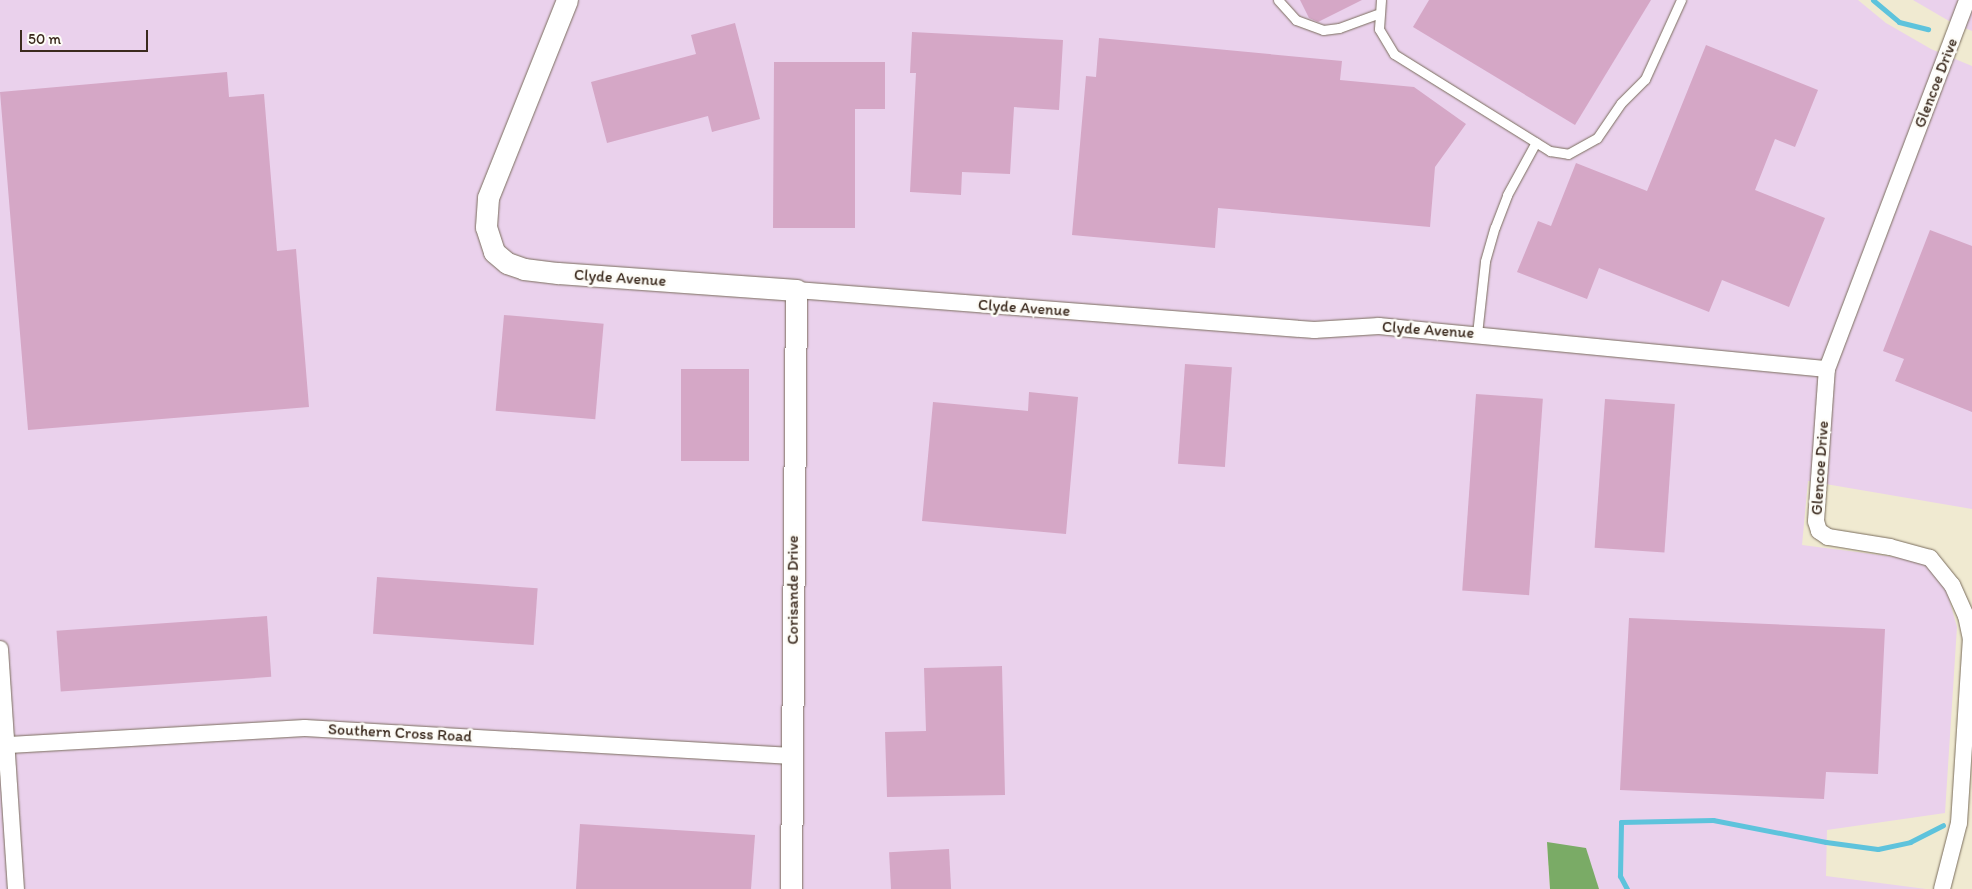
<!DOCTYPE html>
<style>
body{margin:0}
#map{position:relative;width:1972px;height:889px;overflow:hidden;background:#f0ead1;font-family:Itim,sans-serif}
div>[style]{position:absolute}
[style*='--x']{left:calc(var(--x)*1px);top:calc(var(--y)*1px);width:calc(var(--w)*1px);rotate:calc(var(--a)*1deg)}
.built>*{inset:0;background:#ead1ec}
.forest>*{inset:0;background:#7aab66}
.stream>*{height:5px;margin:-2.5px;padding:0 2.5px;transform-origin:2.5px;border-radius:2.5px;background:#5ec3dc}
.building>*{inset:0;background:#d5a7c6;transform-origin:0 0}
.roads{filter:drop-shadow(0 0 1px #7a6d5d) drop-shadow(0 0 1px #7a6d5d)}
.service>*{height:9px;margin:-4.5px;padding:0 4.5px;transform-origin:4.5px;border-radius:4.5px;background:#fff}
.minor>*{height:16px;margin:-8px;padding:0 8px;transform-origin:8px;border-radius:8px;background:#fff}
.tertiary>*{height:21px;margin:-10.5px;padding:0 10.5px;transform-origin:10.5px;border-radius:10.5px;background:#fff}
span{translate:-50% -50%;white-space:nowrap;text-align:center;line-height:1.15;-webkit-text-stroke:5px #fdfcf7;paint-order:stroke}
.street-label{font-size:16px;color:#3b2a1e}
.scale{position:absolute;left:20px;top:30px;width:128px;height:22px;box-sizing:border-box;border:2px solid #3b2a1e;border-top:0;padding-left:6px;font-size:15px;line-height:18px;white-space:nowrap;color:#3b2a1e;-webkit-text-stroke:4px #fdfcf7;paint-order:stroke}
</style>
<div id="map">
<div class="built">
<div style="clip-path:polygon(0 0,1858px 0,1886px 23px,1931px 49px,1972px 66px,1972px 509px,1808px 481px,1802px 545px,1927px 561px,1944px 581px,1957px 627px,1945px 813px,1827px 830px,1826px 876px,1926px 889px,1599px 889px,1594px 876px,1547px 842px,1550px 889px,0 889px)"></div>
<div style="clip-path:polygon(1913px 0,1972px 0,1972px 31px,1949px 21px)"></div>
</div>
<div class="forest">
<div style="clip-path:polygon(1547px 842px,1586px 848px,1599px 889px,1550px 889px)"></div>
</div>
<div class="stream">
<div style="--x:1873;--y:0;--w:34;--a:40"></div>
<div style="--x:1899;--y:22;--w:30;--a:14"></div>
<div style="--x:1627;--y:889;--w:15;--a:-118"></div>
<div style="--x:1620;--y:876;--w:54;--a:-88.9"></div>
<div style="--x:1621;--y:822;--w:92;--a:-1.2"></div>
<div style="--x:1713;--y:820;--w:115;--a:11"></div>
<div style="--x:1826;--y:842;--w:52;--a:7.7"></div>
<div style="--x:1878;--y:849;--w:33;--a:-12"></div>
<div style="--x:1910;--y:842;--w:37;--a:-27"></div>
</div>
<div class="building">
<div style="clip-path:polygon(1300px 0,1362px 0,1318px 22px,1309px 18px)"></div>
<div style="clip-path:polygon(1429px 0,1651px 0,1575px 125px,1413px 27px)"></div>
<div style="clip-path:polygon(735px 23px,760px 119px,712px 132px,708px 116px,607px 143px,591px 82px,696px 54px,691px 35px)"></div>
<div style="clip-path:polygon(912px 32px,1063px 40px,1059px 110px,1014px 107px,1010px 174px,962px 172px,961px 195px,910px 192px,916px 73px,910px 73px)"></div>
<div style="clip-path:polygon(1099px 38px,1342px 61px,1340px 80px,1414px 87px,1466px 124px,1435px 167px,1430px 227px,1218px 208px,1215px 248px,1072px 235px,1086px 76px,1096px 77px)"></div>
<div style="clip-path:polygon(1706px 45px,1818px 90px,1795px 147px,1775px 139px,1755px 190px,1825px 218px,1789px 307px,1722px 280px,1709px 312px,1599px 268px,1587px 299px,1517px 272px,1538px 221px,1551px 226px,1576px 163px,1647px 191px)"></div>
<div style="clip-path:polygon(774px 62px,885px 62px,885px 109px,855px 109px,855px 228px,773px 228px)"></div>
<div style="clip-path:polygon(227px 72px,229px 97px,264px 94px,277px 251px,296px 249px,309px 407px,28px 430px,0 92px)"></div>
<div style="clip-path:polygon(1930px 230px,1972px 246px,1972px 412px,1895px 381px,1904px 359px,1883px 351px)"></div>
<div style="left:504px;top:315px;width:100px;height:96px;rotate:5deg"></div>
<div style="left:1185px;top:364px;width:47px;height:100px;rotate:4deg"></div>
<div style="left:681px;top:369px;width:68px;height:92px"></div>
<div style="clip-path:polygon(1029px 392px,1078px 397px,1066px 534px,922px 521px,933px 402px,1028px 411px)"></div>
<div style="left:1476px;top:394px;width:67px;height:197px;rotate:4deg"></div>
<div style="left:1605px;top:399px;width:70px;height:149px;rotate:4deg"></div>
<div style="left:377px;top:577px;width:161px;height:57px;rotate:4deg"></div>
<div style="left:267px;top:616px;width:61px;height:211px;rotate:86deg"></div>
<div style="clip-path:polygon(1629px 618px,1885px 629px,1878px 774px,1826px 772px,1824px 799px,1620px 790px)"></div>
<div style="clip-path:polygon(1002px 666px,1005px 795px,887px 797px,885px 732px,926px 731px,924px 668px)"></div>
<div style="clip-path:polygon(580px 824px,755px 835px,751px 889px,576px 889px)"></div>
<div style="left:949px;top:849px;width:40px;height:60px;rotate:87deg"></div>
</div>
<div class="roads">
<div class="service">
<div style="--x:1278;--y:0;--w:27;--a:48"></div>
<div style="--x:1296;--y:20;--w:29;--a:20"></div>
<div style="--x:1323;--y:30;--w:16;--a:-7"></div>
<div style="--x:1339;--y:28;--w:40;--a:-20.2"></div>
<div style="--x:1381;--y:0;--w:29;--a:94"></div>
<div style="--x:1379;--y:29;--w:29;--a:59"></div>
<div style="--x:1394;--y:54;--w:184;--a:31.9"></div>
<div style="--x:1550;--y:151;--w:18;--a:9"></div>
<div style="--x:1568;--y:154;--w:33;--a:-29"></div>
<div style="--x:1597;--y:138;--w:42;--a:-55.6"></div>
<div style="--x:1621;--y:103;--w:34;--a:-45"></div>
<div style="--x:1645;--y:79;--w:87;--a:-65.5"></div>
<div style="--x:1477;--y:334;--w:73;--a:-83.7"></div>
<div style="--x:1485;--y:261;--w:35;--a:-74"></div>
<div style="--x:1495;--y:227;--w:34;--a:-69"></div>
<div style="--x:1507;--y:195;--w:60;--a:-61.3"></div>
</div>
<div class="minor">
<div style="--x:796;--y:290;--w:520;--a:4.42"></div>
<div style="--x:1314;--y:330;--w:65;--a:-3.5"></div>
<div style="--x:1379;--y:326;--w:450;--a:5.5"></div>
<div style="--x:0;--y:649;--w:241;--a:86.2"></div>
<div style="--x:9;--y:745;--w:296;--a:-3.3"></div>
<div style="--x:305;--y:728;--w:488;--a:3.3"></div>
<div style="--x:1942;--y:889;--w:68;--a:-75.6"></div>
<div style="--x:1959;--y:823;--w:184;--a:-86.3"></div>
<div style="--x:1971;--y:639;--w:24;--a:-102"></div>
<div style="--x:1966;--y:616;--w:34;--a:-114"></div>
<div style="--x:1952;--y:585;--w:35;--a:-129"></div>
<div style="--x:1930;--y:558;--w:41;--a:-164.6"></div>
<div style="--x:1890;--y:547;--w:63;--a:-170.8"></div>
<div style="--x:1828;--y:537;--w:11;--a:-146"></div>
<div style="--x:1819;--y:531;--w:10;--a:-107"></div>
<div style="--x:1816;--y:521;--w:152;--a:-85.9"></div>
<div style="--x:1827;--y:369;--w:395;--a:-69.2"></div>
</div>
<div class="tertiary">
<div style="--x:567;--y:0;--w:213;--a:111.8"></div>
<div style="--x:488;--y:198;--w:29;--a:94"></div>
<div style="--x:486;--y:227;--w:26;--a:72"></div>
<div style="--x:494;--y:252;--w:17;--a:40"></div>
<div style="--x:507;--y:263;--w:18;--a:19"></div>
<div style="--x:524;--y:269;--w:34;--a:7"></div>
<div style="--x:558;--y:273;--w:239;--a:4.1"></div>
<div style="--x:796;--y:290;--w:599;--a:90.48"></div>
</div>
</div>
<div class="street-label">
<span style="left:1936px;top:83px;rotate:-69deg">Glencoe Drive</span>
<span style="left:620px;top:278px;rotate:4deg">Clyde Avenue</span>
<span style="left:1024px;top:308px;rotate:4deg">Clyde Avenue</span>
<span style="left:1428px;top:330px;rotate:4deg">Clyde Avenue</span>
<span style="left:1820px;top:468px;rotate:-86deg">Glencoe Drive</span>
<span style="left:793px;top:590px;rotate:-90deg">Corisande Drive</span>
<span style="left:400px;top:733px;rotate:3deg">Southern Cross Road</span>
</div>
<div class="scale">50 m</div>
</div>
